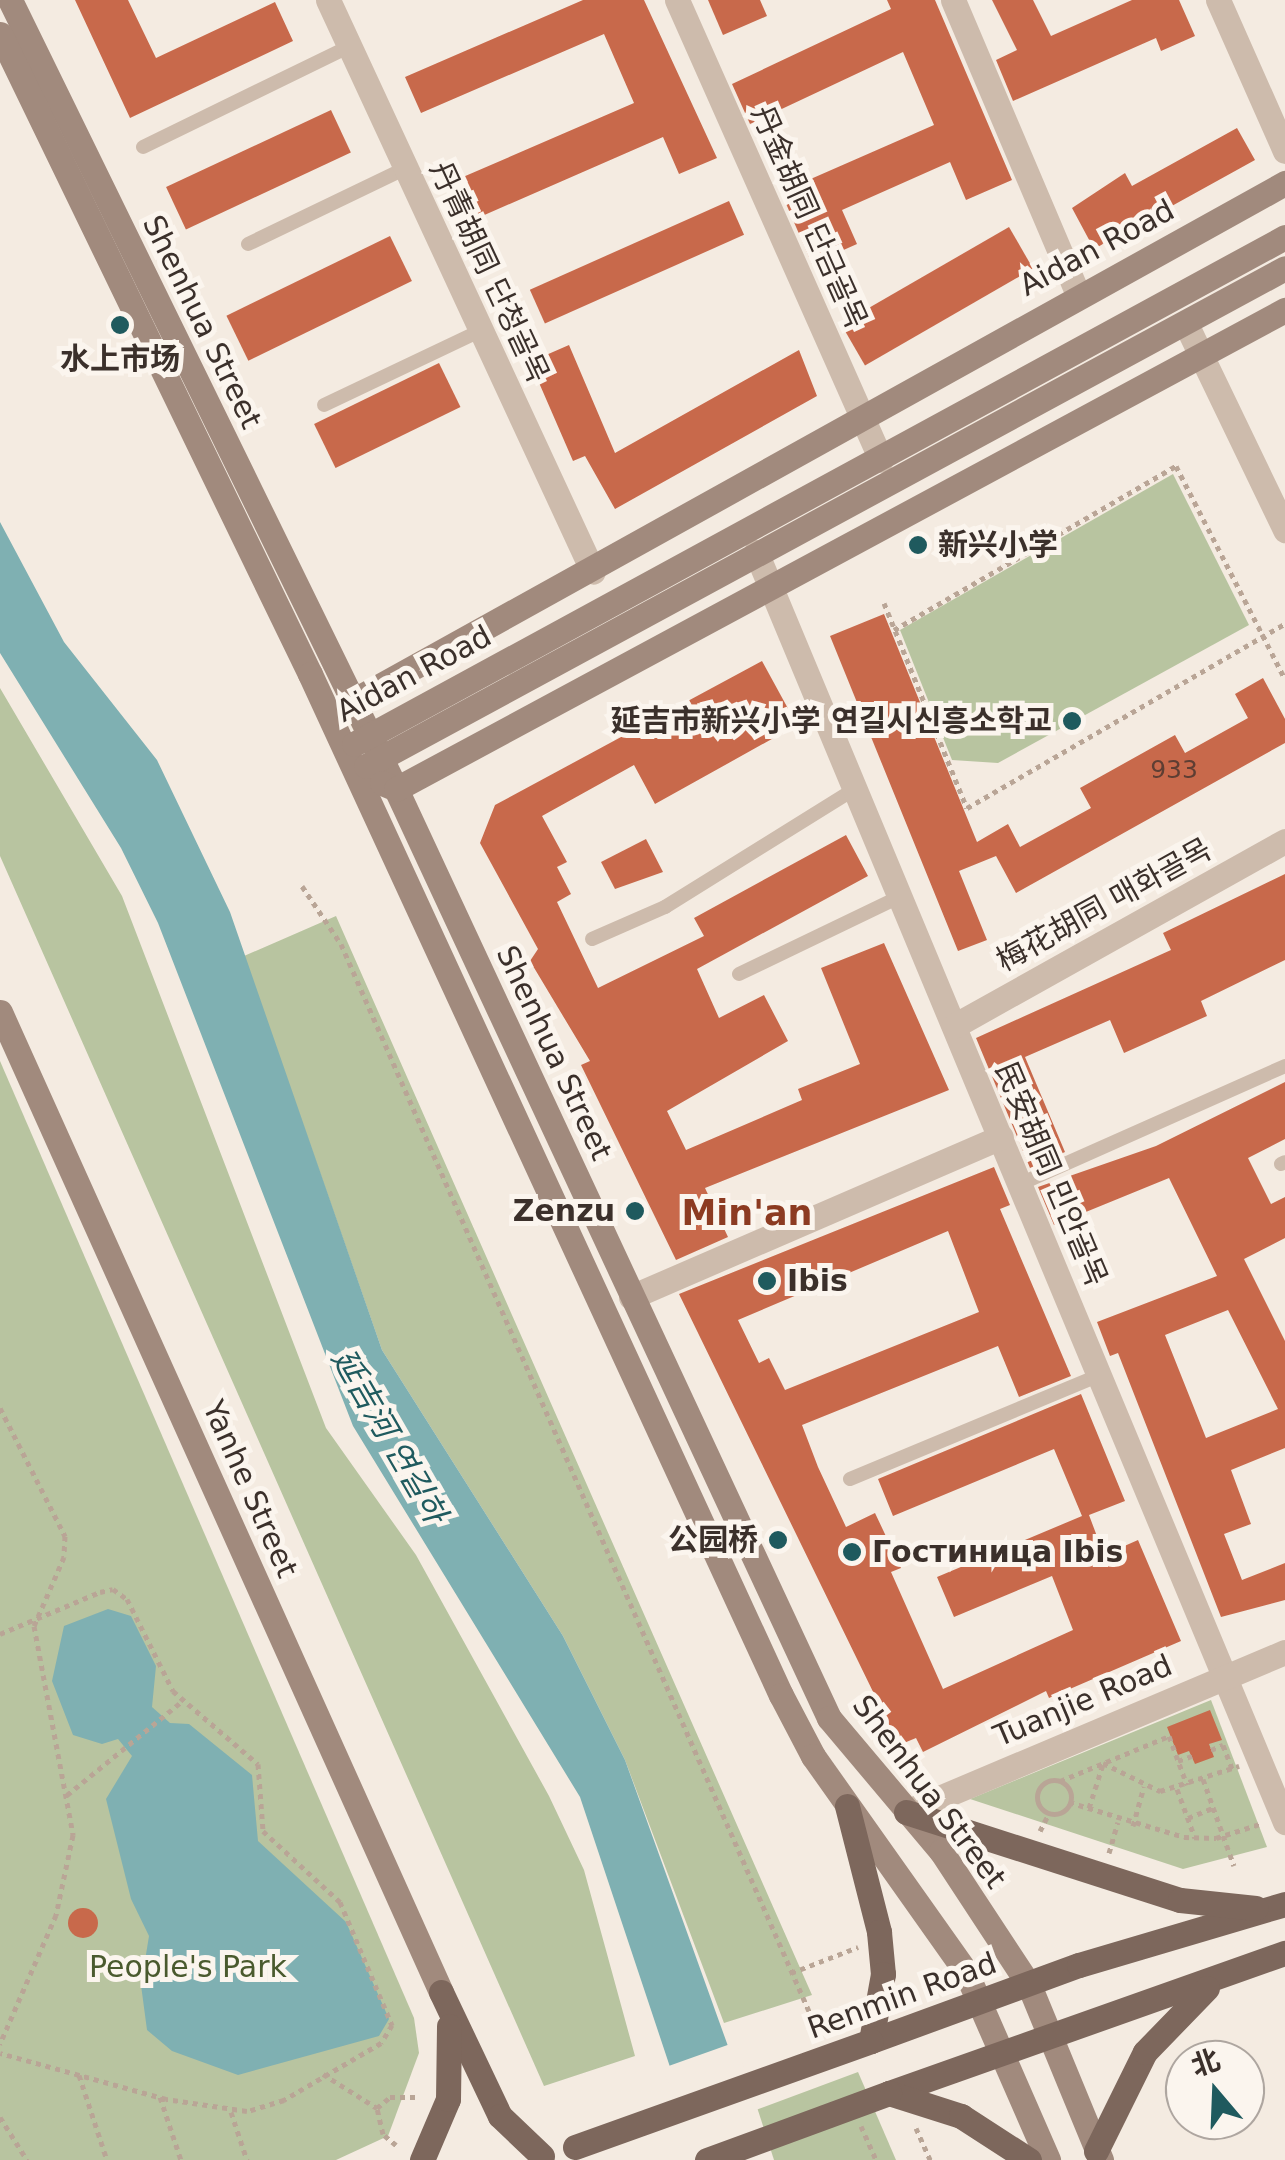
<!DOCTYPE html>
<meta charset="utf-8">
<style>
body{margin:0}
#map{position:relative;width:1285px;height:2160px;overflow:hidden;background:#f4ebe1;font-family:"DejaVu Sans","Noto Sans SC","Noto Sans KR",sans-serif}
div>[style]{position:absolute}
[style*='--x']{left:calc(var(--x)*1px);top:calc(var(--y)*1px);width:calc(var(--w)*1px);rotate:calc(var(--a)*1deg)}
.green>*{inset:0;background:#b8c4a0}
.water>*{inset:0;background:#7fb0b2}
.pier>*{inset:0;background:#f4ebe1}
.building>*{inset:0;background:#c8694b;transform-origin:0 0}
.round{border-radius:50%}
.path>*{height:5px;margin-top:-2.5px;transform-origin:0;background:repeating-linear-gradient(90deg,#b9a596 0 5px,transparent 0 10px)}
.path>.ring{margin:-2.5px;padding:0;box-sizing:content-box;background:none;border:5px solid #b9a596;border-radius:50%}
.lane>*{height:14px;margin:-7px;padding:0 7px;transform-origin:7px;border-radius:7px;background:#cdbbac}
.street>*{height:25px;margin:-12.5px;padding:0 12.5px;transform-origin:12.5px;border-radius:12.5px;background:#cdbbac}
.secondary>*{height:25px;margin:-12.5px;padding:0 12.5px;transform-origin:12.5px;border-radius:12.5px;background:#a18a7d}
.primary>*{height:25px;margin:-12.5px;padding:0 12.5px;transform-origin:12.5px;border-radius:12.5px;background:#7d675c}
.primary-bridge>*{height:25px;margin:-12.5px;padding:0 12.5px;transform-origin:12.5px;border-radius:12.5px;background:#7d675c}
.dots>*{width:28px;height:28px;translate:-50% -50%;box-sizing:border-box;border:5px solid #fbf5ee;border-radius:50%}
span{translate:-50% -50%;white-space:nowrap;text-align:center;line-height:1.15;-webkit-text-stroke:10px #fbf5ee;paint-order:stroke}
.number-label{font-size:25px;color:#5e3e33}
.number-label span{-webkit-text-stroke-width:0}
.street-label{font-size:30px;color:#3b302b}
.poi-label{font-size:30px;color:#3b302b;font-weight:700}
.left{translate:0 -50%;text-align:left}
.right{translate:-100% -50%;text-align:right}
.park-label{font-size:30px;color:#4a5a2e}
.water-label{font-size:32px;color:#1f5a5e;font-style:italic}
.quarter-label{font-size:35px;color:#8c3b22;font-weight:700}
.north{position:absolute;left:1165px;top:2040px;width:100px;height:100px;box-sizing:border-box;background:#fbf5ee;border:2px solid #aea6a0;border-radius:50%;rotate:341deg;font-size:28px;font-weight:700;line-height:40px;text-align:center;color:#3b302b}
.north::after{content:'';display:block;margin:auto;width:35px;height:45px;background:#1f5a5e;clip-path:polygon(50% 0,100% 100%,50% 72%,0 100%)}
</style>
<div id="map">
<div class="green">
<div style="clip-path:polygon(1173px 474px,1249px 625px,998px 763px,952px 760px,900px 630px)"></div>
<div style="clip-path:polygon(0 688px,122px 896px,326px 1428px,416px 1555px,549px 1796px,584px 1870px,635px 2056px,544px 2086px,0 856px)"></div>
<div style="clip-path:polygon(336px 916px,812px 1995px,724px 2023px,625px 1760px,563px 1636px,382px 1350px,244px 956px)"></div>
<div style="clip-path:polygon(0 1061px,414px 2018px,419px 2053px,388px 2136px,336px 2160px,0 2160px)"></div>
<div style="clip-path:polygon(1211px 1700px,1267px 1847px,1183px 1869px,970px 1799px)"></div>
<div style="clip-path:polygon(858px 2072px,896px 2160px,769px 2160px,753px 2111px)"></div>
</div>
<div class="water">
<div style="clip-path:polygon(0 522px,64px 642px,157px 760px,230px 912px,382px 1350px,563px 1636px,625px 1760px,769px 2160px,701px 2160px,580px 1797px,353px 1426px,158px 923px,121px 848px,0 653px)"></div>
<div style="clip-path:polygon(108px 1609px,131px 1616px,156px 1666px,152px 1707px,170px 1723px,189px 1724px,252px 1775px,258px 1841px,346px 1922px,389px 2019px,379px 2036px,238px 2075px,172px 2051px,147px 2030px,141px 1985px,149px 1936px,131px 1899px,106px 1799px,132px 1756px,118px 1739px,102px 1744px,73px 1735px,52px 1681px,64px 1626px)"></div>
</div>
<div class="pier">
<div style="clip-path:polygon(736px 2042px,774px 2160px,695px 2160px,663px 2068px)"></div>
</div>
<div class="building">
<div style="clip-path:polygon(75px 0,128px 0,156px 58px,275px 2px,293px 41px,130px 118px)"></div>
<div style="clip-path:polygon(583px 0,644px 0,717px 158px,679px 174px,663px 137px,473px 220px,456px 180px,634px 103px,604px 34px,421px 113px,405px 77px)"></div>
<div style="clip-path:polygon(708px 0,760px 0,767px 16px,723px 35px)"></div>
<div style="clip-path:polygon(887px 0,935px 0,1012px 180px,966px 200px,950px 162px,842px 210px,857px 244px,812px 264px,781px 192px,934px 125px,903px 52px,750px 124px,732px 84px,891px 9px)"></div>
<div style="clip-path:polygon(992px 0,1033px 0,1051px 36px,1132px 0,1179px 0,1195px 36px,1161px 51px,1156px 38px,1013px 101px,996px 60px,1017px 50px)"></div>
<div style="left:331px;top:110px;width:47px;height:182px;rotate:65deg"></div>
<div style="clip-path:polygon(1237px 128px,1255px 160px,1094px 249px,1072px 208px,1125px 173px,1132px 186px)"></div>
<div style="left:729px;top:201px;width:37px;height:218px;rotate:66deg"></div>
<div style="left:1009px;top:227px;width:48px;height:194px;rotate:60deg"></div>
<div style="left:390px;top:236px;width:50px;height:182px;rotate:64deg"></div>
<div style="clip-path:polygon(569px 345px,615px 453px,799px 350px,817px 396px,615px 509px,585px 456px,573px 461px,530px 362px)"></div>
<div style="left:439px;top:363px;width:49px;height:139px;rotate:64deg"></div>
<div style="clip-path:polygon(884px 614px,977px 842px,1008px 824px,1020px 847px,1091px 808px,1080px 788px,1175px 735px,1185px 753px,1248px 718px,1235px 694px,1263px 678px,1285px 719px,1285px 743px,1016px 893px,996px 856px,959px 871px,987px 940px,958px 951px,830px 636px)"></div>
<div style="clip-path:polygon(762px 661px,797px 725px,655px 804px,634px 765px,542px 816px,567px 862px,557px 867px,571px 894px,557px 902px,598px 988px,704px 936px,694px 918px,846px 835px,868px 876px,697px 969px,719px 1018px,764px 995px,788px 1041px,667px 1111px,686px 1150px,802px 1100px,798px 1089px,860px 1064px,821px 968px,884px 943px,949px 1090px,705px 1188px,728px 1237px,676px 1260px,581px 1065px,590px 1061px,530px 961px,538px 949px,480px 843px,495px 805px)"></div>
<div style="clip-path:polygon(646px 839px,663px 872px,615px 889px,601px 862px)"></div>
<div style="clip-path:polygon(1285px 874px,1285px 960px,1201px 1001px,1207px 1016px,1124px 1053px,1110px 1020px,1025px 1057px,1065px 1152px,1030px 1168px,976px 1038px,1171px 950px,1163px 933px)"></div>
<div style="clip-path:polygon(evenodd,1285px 1082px,1285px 1139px,1248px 1158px,1271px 1204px,1285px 1197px,1285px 1238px,1244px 1259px,1285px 1341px,1285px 1448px,1231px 1470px,1251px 1524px,1224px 1534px,1242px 1580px,1285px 1563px,1285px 1600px,1221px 1617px,1118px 1353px,1110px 1356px,1097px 1322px,1217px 1276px,1169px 1178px,1054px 1225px,1038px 1187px,1156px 1146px,1285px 1082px,1228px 1310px,1278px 1409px,1206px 1438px,1165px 1335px,1228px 1310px)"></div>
<div style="clip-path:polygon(evenodd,994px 1167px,1010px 1205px,1000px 1209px,1071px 1376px,1019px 1397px,998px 1346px,802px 1425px,818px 1467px,846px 1527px,875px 1513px,901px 1568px,891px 1572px,943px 1689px,1073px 1630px,1052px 1576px,954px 1617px,937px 1577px,1082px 1516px,1054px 1449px,893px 1516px,878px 1479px,1081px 1394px,1125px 1501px,1089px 1515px,1104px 1555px,1138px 1540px,1181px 1641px,1049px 1698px,1046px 1691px,923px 1752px,916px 1738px,899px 1745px,679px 1294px,994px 1167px,948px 1231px,979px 1312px,785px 1390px,769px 1358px,759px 1363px,738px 1320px,948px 1231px)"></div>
<div style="clip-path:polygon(1210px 1710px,1222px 1740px,1209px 1744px,1214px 1757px,1195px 1764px,1189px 1751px,1178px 1755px,1167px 1727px)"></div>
<div class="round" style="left:68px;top:1908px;width:30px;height:30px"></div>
</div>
<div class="path">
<div style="--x:884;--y:603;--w:221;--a:68"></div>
<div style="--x:967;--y:808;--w:367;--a:-30.1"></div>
<div style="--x:894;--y:630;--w:326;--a:-30.2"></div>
<div style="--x:1176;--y:466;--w:239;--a:62.9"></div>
<div style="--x:302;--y:886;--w:70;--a:56.1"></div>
<div style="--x:341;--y:944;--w:1190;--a:66.32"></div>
<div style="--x:0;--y:1408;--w:144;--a:63.1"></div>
<div style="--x:65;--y:1536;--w:21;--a:93"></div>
<div style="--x:64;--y:1557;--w:75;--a:113.5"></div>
<div style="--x:34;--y:1626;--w:213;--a:79.4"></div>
<div style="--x:73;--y:1835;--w:82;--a:102"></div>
<div style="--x:56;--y:1915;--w:141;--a:113.5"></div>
<div style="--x:0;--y:1634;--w:108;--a:-22.8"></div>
<div style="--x:100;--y:1592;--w:13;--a:-13"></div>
<div style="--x:113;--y:1589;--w:17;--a:36"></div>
<div style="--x:127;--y:1599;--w:103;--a:63.4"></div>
<div style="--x:173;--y:1691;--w:112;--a:40.7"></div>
<div style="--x:258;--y:1764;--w:67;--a:85.7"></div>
<div style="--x:263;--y:1831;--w:105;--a:42.7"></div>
<div style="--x:340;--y:1902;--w:134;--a:67.1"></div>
<div style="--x:392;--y:2025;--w:21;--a:121"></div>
<div style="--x:381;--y:2043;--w:113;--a:149.6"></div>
<div style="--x:284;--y:2100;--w:39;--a:163"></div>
<div style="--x:247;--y:2111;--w:82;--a:-171.6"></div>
<div style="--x:166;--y:2099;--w:172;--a:-164.5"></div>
<div style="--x:1169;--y:1736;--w:52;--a:69.8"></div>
<div style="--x:1211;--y:1750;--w:13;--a:-23"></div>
<div style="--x:1223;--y:1745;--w:26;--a:69"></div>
<div style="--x:1178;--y:1761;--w:15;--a:-20"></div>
<div style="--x:1103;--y:1763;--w:64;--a:26.2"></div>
<div style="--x:1160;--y:1791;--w:83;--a:-17.6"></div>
<div style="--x:1203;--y:1779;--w:92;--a:70.4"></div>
<div class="ring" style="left:1037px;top:1780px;width:29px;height:29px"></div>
<div style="--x:1060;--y:1781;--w:118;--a:-22.4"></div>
<div style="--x:1177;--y:1789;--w:52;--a:69.8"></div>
<div style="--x:67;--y:1795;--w:147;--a:-39.2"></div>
<div style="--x:1069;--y:1802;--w:120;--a:16.9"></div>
<div style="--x:1184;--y:1837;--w:32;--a:2"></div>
<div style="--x:1216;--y:1838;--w:49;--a:-17.7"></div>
<div style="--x:1089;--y:1808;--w:46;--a:-72.3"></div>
<div style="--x:1188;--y:1818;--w:27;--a:-22"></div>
<div style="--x:1133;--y:1826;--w:41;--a:-74.6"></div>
<div style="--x:1040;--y:1831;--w:20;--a:-63"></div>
<div style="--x:1109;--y:1853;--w:32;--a:-74"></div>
<div style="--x:791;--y:1973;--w:72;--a:-21.2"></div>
<div style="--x:323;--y:2074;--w:64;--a:32.2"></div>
<div style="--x:79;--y:2075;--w:89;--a:71.8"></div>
<div style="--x:160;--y:2097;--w:66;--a:71.6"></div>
<div style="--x:231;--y:2112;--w:51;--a:71.6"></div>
<div style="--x:0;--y:2117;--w:51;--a:57.9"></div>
<div style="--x:861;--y:2126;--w:37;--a:66"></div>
<div style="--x:916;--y:2128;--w:35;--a:66"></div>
<div style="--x:396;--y:2145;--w:17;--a:-140"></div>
<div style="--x:383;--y:2134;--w:27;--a:-103"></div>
<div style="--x:377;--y:2108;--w:17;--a:-40"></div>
<div style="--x:390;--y:2097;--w:28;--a:0"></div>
</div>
<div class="lane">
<div style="--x:143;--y:147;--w:230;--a:-26"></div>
<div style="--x:248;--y:244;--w:175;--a:-25.7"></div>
<div style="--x:324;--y:405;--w:173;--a:-25.4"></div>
<div style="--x:592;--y:939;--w:80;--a:-23.7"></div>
<div style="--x:665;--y:907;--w:225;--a:-31.9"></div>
<div style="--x:739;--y:974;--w:180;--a:-25.7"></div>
<div style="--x:1281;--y:1164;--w:4;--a:-27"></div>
<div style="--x:1020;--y:1184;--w:290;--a:-24"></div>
<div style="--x:850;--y:1479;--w:271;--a:-22.6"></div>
</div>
<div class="street">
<div style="--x:328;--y:0;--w:630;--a:65.14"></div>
<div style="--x:677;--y:0;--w:503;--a:66.08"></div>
<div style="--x:953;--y:0;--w:320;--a:67"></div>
<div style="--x:1218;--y:0;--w:165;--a:66.1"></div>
<div style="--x:1186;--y:324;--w:229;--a:64.3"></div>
<div style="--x:756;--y:552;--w:1376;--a:67.39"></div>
<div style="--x:954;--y:1026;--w:379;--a:-29.2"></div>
<div style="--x:631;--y:1297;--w:403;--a:-23.4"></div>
<div style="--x:906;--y:1812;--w:411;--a:-22.9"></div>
</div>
<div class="secondary">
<div style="--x:10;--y:0;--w:878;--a:63.93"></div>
<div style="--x:396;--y:789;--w:1025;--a:65.01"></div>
<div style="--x:829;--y:1718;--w:174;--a:49.9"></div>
<div style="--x:941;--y:1851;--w:160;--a:56.7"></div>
<div style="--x:1029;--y:1985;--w:189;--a:67.6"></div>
<div style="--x:0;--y:34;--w:711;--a:64.16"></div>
<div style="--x:310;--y:674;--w:1124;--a:65.24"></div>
<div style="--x:781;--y:1695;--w:69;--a:62.3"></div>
<div style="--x:813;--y:1756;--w:265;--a:54.7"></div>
<div style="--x:966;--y:1972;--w:205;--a:66.4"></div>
<div style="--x:351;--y:702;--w:1069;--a:-29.06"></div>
<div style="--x:354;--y:744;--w:1060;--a:-28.57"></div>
<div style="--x:366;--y:766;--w:1045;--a:-28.45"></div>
<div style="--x:382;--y:783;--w:15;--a:23"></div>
<div style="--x:396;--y:789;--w:1010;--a:-28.32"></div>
<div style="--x:0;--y:1012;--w:1075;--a:65.77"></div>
</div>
<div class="primary">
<div style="--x:847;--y:1806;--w:130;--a:75.7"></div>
<div style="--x:879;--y:1932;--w:42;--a:84.6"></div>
<div style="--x:883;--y:1974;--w:68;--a:100.2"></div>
<div style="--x:871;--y:2041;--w:221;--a:-20.1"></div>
<div style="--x:1079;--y:1965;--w:215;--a:-16.5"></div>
<div style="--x:906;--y:1812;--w:288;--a:17.8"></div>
<div style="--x:1180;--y:1900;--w:76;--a:6"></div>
<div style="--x:441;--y:1992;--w:137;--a:64.6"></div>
<div style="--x:500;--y:2116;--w:58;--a:43.6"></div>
<div style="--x:889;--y:2093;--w:420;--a:-19.5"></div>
<div style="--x:889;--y:2093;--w:76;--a:17.7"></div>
<div style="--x:961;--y:2116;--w:81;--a:32.9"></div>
<div style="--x:1096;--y:2151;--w:110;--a:-63.7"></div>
<div style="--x:1145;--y:2052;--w:89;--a:-45.9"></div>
<div style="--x:422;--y:2160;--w:66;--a:-66.9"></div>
<div style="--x:448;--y:2099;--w:73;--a:-89.2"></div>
</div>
<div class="primary-bridge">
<div style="--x:575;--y:2147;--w:314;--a:-19.7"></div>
<div style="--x:707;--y:2160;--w:194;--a:-20.2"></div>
</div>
<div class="dots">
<div style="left:120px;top:325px;background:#1f5a5e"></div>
<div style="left:918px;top:545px;background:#1f5a5e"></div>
<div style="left:1072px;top:721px;background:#1f5a5e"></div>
<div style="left:635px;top:1211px;background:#1f5a5e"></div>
<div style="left:767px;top:1281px;background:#1f5a5e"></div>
<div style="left:778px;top:1540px;background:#1f5a5e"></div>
<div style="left:852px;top:1552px;background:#1f5a5e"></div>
</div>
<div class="number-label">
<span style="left:1174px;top:770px">933</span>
</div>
<div class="street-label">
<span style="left:809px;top:217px;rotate:66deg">丹金胡同 단금골목</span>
<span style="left:1097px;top:248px;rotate:-28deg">Aidan Road</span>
<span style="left:489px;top:272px;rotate:65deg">丹青胡同 단청골목</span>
<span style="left:202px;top:322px;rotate:64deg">Shenhua Street</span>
<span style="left:414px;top:674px;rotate:-28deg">Aidan Road</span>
<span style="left:1104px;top:905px;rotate:-29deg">梅花胡同 매화골목</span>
<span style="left:554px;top:1053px;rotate:65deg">Shenhua Street</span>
<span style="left:1051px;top:1174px;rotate:67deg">民安胡同 민안골목</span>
<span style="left:250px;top:1489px;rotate:66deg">Yanhe Street</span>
<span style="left:1083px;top:1701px;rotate:-23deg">Tuanjie Road</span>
<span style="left:929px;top:1792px;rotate:53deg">Shenhua Street</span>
<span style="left:902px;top:1996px;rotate:-20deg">Renmin Road</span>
</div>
<div class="poi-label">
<span style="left:120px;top:359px">水上市场</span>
<span class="left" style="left:938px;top:545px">新兴小学</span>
<span class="right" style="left:1052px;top:721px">延吉市新兴小学 연길시신흥소학교</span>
<span class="right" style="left:615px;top:1211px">Zenzu</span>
<span class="left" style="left:787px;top:1281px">Ibis</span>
<span class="right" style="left:758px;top:1540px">公园桥</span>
<span class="left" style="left:872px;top:1552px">Гостиница Ibis</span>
</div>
<div class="park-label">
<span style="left:188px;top:1967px">People's Park</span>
</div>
<div class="water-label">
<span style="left:389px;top:1436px;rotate:60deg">延吉河 연길하</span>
</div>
<div class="quarter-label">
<span style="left:747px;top:1213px">Min'an</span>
</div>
<div class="north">北</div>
</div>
